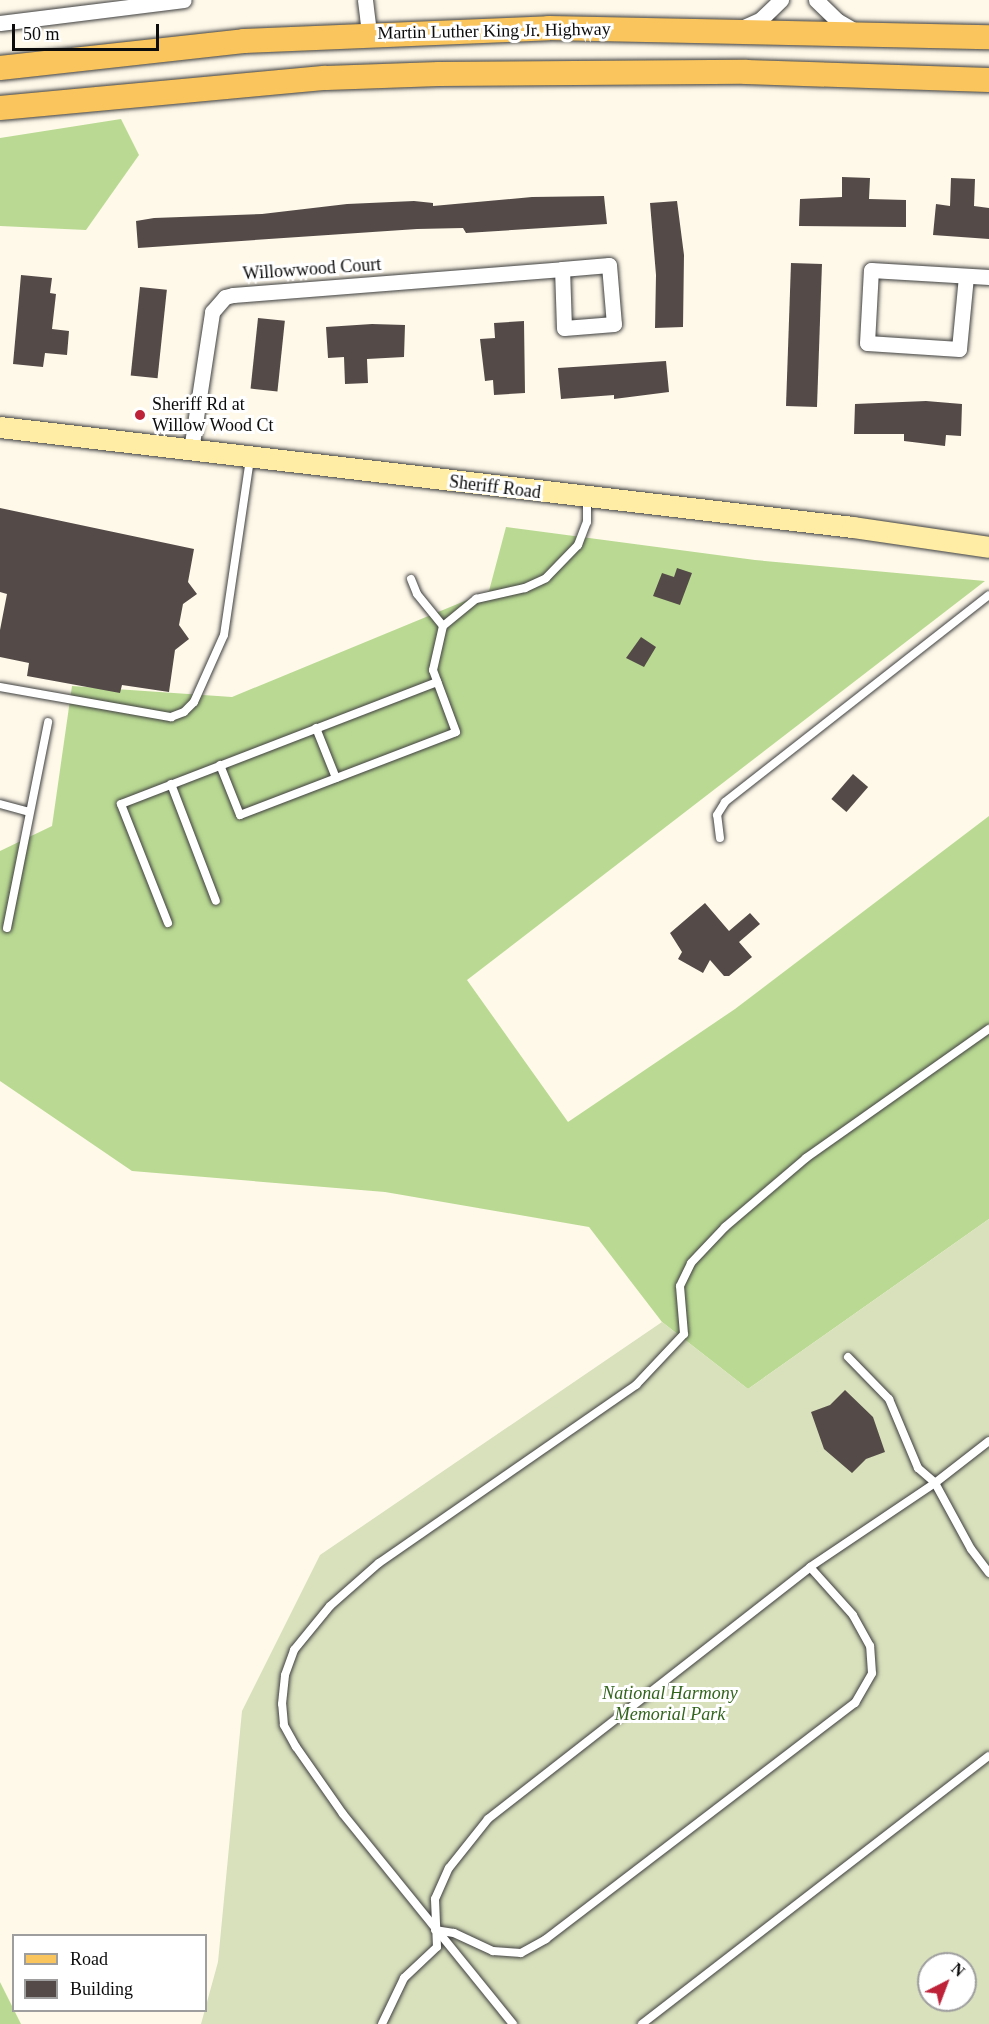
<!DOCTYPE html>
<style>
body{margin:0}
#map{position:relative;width:989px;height:2024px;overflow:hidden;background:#fff9ea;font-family:Georgia,serif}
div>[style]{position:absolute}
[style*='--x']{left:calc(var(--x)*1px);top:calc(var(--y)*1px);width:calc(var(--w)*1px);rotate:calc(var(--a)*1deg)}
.forest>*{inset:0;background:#bada93}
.cemetery>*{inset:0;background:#d8e0bc}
.building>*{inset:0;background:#544b48;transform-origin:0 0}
.roads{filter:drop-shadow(0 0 2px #3f3f3f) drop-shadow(0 0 2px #3f3f3f)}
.lane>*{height:8px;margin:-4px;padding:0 4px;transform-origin:4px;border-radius:4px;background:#fff}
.street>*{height:15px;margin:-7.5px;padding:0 7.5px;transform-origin:7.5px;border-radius:7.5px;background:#fff}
.secondary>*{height:21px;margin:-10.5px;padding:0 10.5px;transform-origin:10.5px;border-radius:10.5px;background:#ffeca5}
.primary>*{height:24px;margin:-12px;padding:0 12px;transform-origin:12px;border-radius:12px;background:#fbc55e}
.dots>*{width:16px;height:16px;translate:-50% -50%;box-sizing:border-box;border:3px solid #fff;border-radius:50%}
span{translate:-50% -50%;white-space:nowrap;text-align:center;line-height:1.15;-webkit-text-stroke:6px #fff;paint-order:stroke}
.street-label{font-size:18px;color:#0c0c0c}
.poi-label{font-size:18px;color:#0c0c0c}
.left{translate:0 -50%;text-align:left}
.park-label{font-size:18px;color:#32641c;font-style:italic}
.legend{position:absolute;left:12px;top:1934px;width:195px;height:78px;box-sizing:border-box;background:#fff;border:2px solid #9e9e9e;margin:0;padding:8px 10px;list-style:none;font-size:18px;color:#0c0c0c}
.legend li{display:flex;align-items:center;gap:12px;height:30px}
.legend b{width:30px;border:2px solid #9e9e9e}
.north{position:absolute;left:917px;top:1952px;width:60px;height:60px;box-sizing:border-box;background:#fff;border:2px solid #9e9e9e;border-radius:50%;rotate:42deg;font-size:16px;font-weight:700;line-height:24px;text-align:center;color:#0c0c0c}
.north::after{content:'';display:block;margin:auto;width:21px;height:27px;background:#bd2239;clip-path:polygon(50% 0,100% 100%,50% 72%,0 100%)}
.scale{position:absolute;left:12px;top:24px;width:147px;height:27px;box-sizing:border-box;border:3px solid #0c0c0c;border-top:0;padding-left:8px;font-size:18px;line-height:21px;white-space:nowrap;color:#0c0c0c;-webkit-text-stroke:4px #fff;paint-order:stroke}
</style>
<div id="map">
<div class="forest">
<div style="clip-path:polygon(121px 119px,139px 155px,86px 230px,0 226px,0 138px)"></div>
<div style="clip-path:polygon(506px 527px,755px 560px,985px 581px,467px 980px,568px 1122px,735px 1009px,989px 816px,989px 1219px,748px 1389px,662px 1322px,589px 1227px,385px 1192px,132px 1171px,0 1081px,0 851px,52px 826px,72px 686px,232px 697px,489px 591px)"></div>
<div style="clip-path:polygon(0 1982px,21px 2024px,0 2024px)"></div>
</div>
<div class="cemetery">
<div style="clip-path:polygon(evenodd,989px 1219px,989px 2024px,201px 2024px,218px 1962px,242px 1711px,320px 1555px,662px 1322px,748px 1389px,989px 1219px,929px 1964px,965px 1964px,965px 2000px,929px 2000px,929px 1964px)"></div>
</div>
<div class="building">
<div style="clip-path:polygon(842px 177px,870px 178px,869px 199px,906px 200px,906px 227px,799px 226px,800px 199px,842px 197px)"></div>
<div style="clip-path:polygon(951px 178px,975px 179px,974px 206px,989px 208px,989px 239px,933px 235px,936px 204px,950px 206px)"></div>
<div style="clip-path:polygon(604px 196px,607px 224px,466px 233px,463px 228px,417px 229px,138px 248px,136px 221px,154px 218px,262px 214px,347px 204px,414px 201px,433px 203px,433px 206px,532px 197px)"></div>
<div style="clip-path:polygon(677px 201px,684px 255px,683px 327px,655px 328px,656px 275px,650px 203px)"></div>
<div style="left:791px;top:263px;width:31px;height:143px;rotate:2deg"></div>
<div style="clip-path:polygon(21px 275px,52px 278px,50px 293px,56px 294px,52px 329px,69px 331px,67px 355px,45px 353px,43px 367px,13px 364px)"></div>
<div style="left:140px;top:287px;width:27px;height:89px;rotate:6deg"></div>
<div style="left:258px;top:318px;width:27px;height:71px;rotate:6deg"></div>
<div style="clip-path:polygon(524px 321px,525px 393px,494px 395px,493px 380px,485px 381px,480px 339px,495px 338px,494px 323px)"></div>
<div style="clip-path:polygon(372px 324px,405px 325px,404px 357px,367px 359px,368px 383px,345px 384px,344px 357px,328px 358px,326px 327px)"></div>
<div style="clip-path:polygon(666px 361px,669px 392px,614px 399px,614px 395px,561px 399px,558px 368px)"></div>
<div style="clip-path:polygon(926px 401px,962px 404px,961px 436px,946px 435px,945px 446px,904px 441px,904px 434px,854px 434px,855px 404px)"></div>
<div style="clip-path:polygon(0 508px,194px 549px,188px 582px,197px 594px,183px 604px,179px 625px,189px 639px,175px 650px,169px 692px,122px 685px,120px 693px,27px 676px,29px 663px,0 657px,0 630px,7px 594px,0 592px)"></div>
<div style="clip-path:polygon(677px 568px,692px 573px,680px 605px,653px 596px,662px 573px,674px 577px)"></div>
<div style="clip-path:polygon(641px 637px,656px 647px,644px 667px,626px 658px)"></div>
<div style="left:853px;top:774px;width:20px;height:33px;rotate:41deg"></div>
<div style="clip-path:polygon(705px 903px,729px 931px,750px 913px,760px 924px,739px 942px,752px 957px,729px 976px,724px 976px,710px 960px,703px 973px,678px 959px,682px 952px,670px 933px)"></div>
<div style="clip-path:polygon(845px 1390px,873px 1417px,885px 1452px,866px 1459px,852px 1473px,824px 1449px,811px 1412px,830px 1405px)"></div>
</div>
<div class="roads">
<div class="lane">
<div style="--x:411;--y:579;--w:16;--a:68"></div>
<div style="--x:417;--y:594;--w:41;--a:50.9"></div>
<div style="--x:0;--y:687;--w:174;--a:10"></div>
<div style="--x:171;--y:717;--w:14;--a:-21"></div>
<div style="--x:184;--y:712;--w:14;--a:-45"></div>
<div style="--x:194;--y:702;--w:73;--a:-65.9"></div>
<div style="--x:224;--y:635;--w:179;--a:-81.6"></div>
<div style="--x:316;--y:728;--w:54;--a:68.2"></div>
<div style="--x:220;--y:765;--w:54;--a:68.2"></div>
<div style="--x:240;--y:815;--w:231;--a:-21"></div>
<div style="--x:456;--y:732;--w:66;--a:-110.4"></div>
<div style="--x:433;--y:670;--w:45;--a:-77.2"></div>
<div style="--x:443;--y:626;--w:43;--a:-39.3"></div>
<div style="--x:476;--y:599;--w:50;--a:-12.7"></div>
<div style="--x:525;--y:588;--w:23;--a:-25"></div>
<div style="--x:546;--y:578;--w:46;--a:-45.9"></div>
<div style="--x:578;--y:545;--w:25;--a:-69"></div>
<div style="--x:587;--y:522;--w:23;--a:-90"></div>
<div style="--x:171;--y:784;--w:125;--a:69"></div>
<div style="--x:0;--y:804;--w:30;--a:15"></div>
<div style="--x:720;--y:838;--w:23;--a:-97"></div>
<div style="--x:717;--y:815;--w:15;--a:-58"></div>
<div style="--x:725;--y:802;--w:335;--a:-38.1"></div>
<div style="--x:168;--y:923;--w:128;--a:-111.6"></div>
<div style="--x:121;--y:804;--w:339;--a:-21.1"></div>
<div style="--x:7;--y:928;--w:210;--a:-78.7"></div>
<div style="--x:848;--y:1357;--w:59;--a:45.7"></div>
<div style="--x:889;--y:1399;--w:75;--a:67.2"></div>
<div style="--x:918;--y:1468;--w:23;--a:41"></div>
<div style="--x:935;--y:1483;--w:75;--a:61.4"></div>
<div style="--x:971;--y:1549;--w:30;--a:53"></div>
<div style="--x:435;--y:1930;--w:19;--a:9"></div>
<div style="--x:454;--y:1933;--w:43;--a:24.8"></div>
<div style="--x:493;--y:1951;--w:28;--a:4"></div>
<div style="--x:521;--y:1953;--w:29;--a:-29"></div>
<div style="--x:546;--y:1939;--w:389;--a:-37.4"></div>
<div style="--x:855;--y:1703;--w:34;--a:-60"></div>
<div style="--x:872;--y:1673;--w:27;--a:-94"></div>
<div style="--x:870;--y:1646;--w:35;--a:-119"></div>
<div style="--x:853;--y:1615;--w:64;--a:-131.9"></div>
<div style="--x:382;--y:2024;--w:51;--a:-64.4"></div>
<div style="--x:404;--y:1978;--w:45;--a:-43.2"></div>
<div style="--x:437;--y:1947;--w:48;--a:-92.4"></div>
<div style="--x:435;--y:1899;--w:34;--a:-66"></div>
<div style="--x:449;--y:1868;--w:63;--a:-51.5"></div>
<div style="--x:488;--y:1819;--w:409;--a:-38"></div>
<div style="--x:810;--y:1567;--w:151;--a:-33.9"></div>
<div style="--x:935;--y:1483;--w:68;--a:-37.9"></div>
<div style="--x:513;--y:2024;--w:270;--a:-129"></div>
<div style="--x:343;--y:1814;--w:82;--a:-125"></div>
<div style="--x:296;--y:1747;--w:25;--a:-119"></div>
<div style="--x:284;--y:1725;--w:21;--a:-95"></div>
<div style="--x:282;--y:1704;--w:29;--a:-84"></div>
<div style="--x:285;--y:1675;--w:27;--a:-70"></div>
<div style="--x:294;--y:1650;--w:57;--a:-50.7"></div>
<div style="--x:330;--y:1606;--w:65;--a:-41.3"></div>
<div style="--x:379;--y:1563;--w:313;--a:-34.7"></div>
<div style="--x:636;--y:1385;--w:70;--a:-46.7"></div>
<div style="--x:684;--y:1334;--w:48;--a:-94.8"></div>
<div style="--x:680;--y:1286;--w:25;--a:-64"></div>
<div style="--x:691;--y:1263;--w:50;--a:-46.6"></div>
<div style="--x:725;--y:1227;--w:106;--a:-40.4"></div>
<div style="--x:806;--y:1158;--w:224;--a:-35.2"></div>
<div style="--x:642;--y:2024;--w:438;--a:-37.7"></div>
</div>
<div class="street">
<div style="--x:365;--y:0;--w:34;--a:83"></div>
<div style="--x:816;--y:0;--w:30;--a:44"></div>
<div style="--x:838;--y:21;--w:22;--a:30"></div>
<div style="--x:0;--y:23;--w:185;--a:-7.1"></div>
<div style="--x:739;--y:29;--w:24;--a:-24"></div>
<div style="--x:761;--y:19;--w:28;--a:-44"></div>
<div style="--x:966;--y:276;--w:73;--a:95.5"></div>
<div style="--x:959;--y:349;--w:92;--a:-176.3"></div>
<div style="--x:867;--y:343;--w:73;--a:-86.9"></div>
<div style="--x:871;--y:270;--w:118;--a:3.4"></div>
<div style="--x:191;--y:450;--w:140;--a:-81.3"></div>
<div style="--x:212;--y:312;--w:20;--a:-49"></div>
<div style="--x:225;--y:297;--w:8;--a:-14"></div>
<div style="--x:233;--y:295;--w:330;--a:-4.5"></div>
<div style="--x:562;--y:269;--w:47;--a:-4.9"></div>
<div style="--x:609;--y:265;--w:59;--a:85.2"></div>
<div style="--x:614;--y:324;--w:50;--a:175.4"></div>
<div style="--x:564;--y:328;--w:59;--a:-91.9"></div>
</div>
<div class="secondary">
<div style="--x:0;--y:427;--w:858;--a:6.69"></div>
<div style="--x:852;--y:527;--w:138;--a:8.3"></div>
</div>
<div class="primary">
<div style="--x:0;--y:68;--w:245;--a:-6.3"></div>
<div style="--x:244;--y:41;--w:305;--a:-2.4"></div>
<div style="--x:549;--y:28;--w:440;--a:1.2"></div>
<div style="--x:0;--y:108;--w:327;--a:-5.3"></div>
<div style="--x:326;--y:78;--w:113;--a:-2"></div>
<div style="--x:439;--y:74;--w:307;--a:-0.4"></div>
<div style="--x:746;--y:72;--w:243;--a:1.9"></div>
</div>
</div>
<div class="dots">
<div style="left:140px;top:415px;background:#bd2239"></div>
</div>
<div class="street-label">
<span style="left:494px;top:31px;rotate:-1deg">Martin Luther King Jr. Highway</span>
<span style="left:312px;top:269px;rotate:-4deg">Willowwood Court</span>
<span style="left:495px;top:487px;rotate:7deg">Sheriff Road</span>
</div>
<div class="poi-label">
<span class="left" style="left:152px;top:415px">Sheriff Rd at<br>Willow Wood Ct</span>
</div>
<div class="park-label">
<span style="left:670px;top:1704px">National Harmony<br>Memorial Park</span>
</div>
<ul class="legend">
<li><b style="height:8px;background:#fbc55e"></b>Road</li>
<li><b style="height:16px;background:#544b48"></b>Building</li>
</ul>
<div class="north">N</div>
<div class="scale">50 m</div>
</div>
